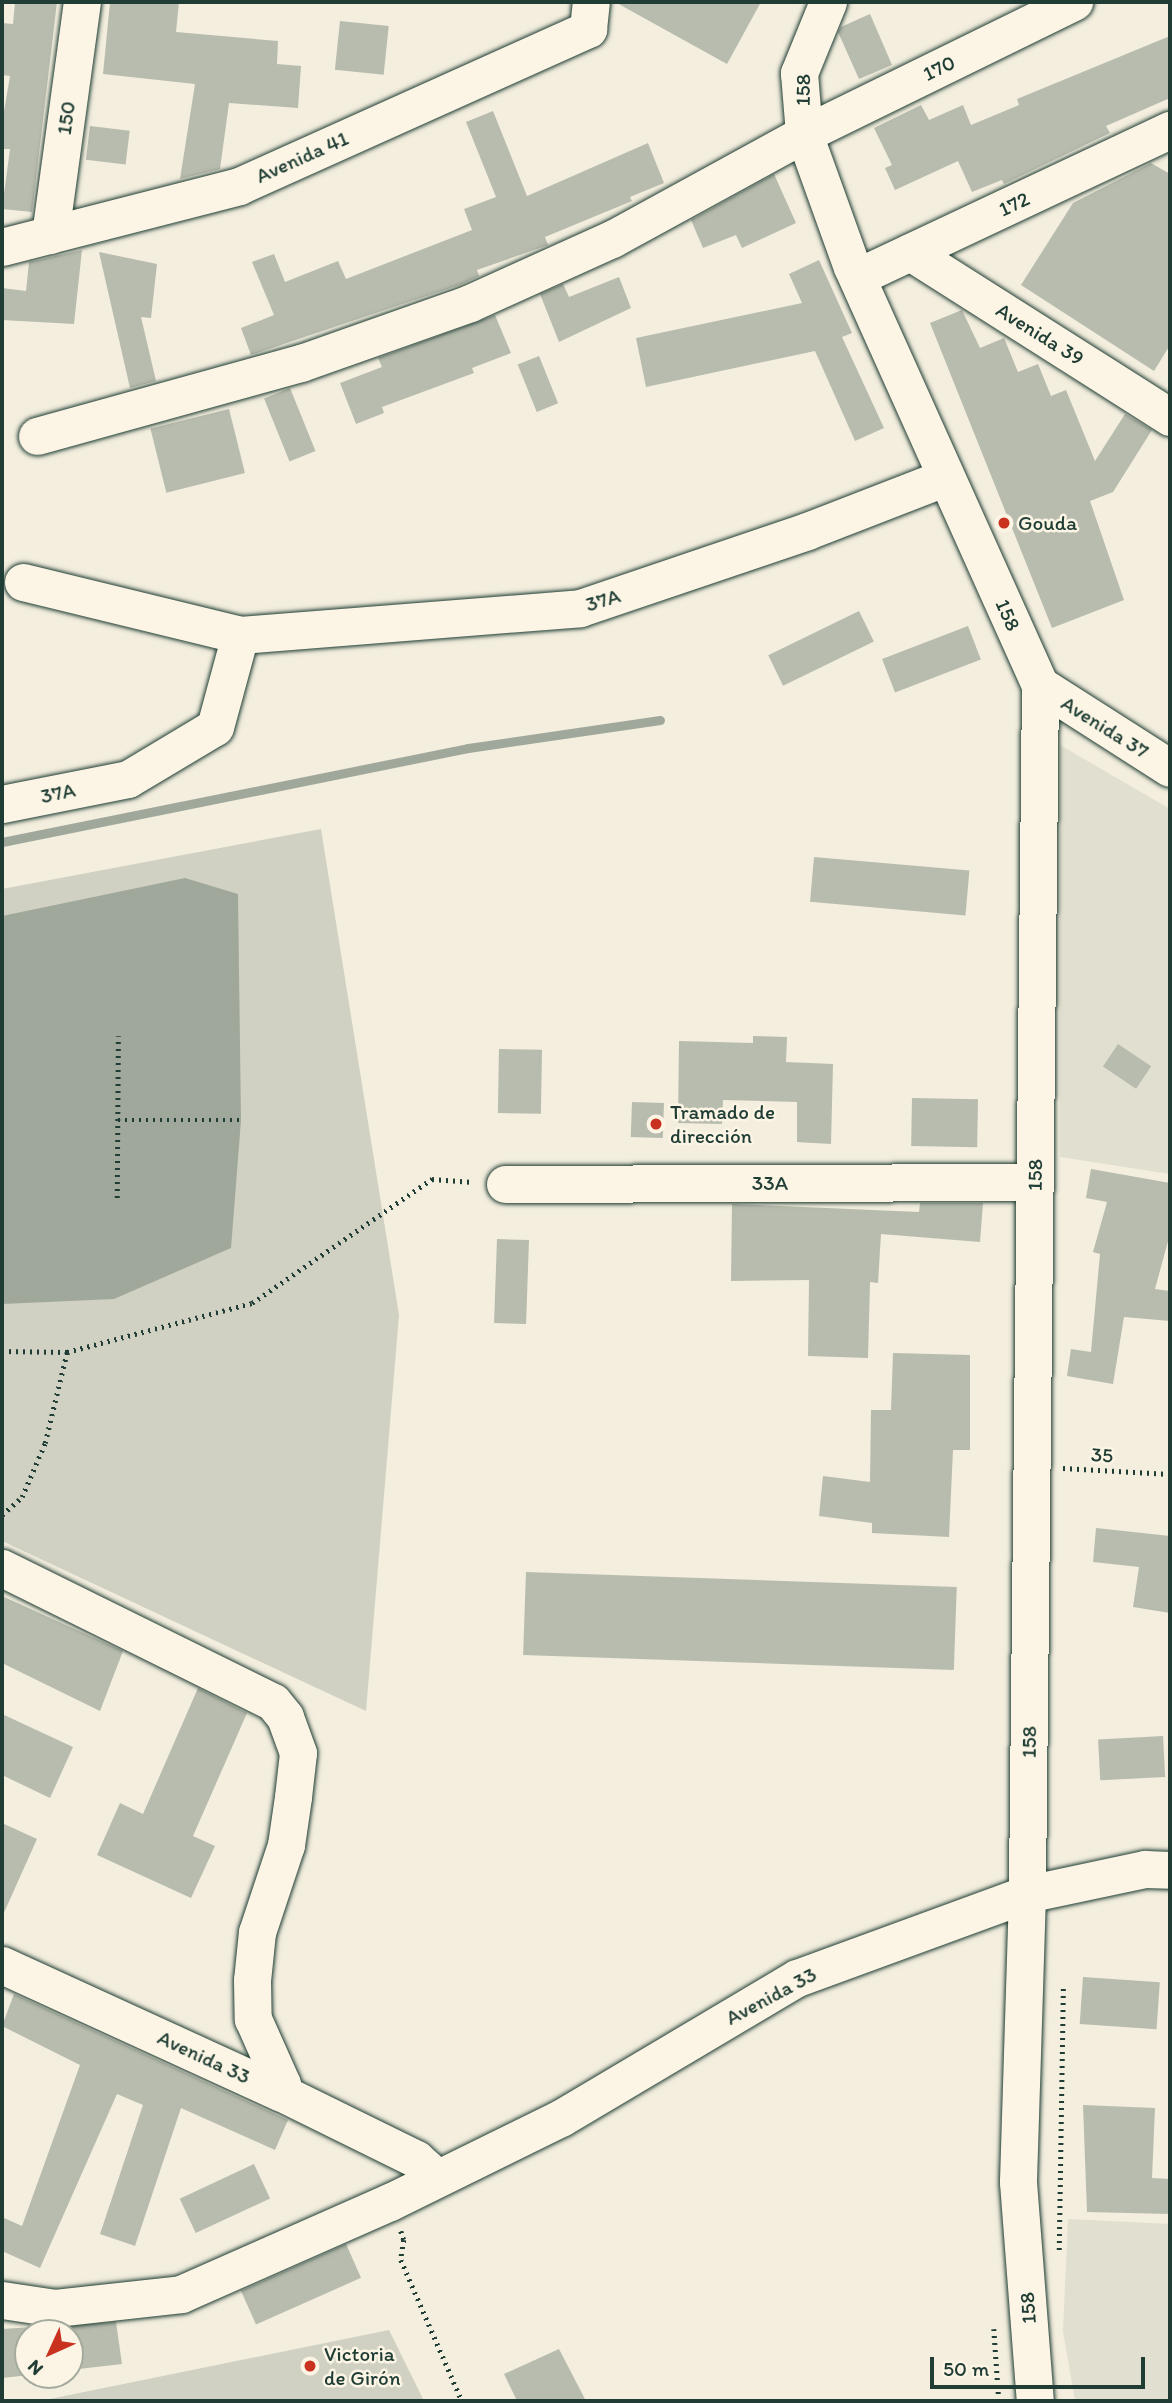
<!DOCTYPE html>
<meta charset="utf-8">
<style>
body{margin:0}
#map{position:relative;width:1172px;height:2403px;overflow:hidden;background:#f3eede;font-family:Itim,sans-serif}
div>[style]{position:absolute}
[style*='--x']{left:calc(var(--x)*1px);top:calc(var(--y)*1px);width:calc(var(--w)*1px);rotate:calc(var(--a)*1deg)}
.built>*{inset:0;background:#e1dfd0}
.green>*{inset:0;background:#d0d1c2}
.water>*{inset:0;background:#a0a89b}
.stream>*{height:9px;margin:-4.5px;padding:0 4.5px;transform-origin:4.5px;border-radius:4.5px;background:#a0a89b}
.building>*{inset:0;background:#b8bcae;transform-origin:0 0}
.path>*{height:4.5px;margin-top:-2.25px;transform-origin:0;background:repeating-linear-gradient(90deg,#1f3d34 0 2px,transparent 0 7px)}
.roads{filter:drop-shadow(0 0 2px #1f3d34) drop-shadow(0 0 2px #1f3d34)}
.minor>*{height:37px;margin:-18.5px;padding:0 18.5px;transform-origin:18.5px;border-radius:18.5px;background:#fcf5e5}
.dots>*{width:19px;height:19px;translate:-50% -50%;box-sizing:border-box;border:4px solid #fcf5e5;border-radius:50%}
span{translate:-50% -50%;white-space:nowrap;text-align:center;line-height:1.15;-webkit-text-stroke:5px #fcf5e5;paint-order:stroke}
.street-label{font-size:21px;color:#1f3d34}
.poi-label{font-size:21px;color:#1f3d34}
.left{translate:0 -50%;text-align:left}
.frame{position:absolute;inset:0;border:4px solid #1f3d34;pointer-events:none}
.north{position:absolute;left:14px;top:2319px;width:70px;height:70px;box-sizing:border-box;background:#fcf5e5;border:2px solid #a4ab9e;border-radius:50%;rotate:225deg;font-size:19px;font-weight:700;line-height:28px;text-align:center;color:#1f3d34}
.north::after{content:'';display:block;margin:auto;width:24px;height:32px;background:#c8321e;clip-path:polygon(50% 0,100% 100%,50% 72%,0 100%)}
.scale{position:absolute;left:930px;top:2357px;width:215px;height:32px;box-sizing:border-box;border:4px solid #1f3d34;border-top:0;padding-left:9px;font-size:21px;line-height:24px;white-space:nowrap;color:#1f3d34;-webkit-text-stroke:5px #fcf5e5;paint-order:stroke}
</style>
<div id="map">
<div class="built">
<div style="clip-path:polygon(1060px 745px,1170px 809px,1170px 1174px,1060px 1157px)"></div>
<div style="clip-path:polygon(1068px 2219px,1170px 2224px,1170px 2401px,1075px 2401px,1063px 2331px)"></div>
</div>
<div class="green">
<div style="clip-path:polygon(321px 829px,399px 1315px,366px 1711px,2px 1541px,2px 889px)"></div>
<div style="clip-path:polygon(389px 2330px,424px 2401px,40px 2401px)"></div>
</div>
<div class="water">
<div style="clip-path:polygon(185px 878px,238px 894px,241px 1120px,231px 1248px,114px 1299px,2px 1304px,2px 916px)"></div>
</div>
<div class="stream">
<div style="--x:2;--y:842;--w:475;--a:-11.4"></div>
<div style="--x:468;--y:748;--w:194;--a:-8.3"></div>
</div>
<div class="building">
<div style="clip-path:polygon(15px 2px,57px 2px,32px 212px,2px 209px,10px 149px,2px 149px,2px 123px,10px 76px,2px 75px,2px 23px,13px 24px)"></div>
<div style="clip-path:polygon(110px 2px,179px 2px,176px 32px,278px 41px,277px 64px,301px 66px,298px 108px,229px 103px,220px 169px,180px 179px,195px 84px,103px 74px)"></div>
<div style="clip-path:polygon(615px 2px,761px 2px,727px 64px)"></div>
<div style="clip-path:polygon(870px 14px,892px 65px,859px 79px,838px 32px,841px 27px)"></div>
<div style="left:340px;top:21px;width:49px;height:49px;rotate:6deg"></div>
<div style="clip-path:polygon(1170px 36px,1170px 98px,1106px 126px,1110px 133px,1004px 184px,1002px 180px,972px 192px,958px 161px,895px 190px,885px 168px,892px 165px,874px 128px,921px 105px,929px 120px,963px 105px,971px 125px,1019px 105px,1017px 99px)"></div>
<div style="clip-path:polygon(493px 111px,527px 196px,648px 143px,664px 183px,630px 197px,632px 201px,545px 237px,548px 245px,477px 270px,479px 276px,462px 284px,251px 355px,241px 328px,274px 315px,252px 262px,274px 254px,285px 282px,338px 261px,346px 279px,472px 230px,464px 209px,496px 197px,466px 122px)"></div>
<div style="left:90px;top:126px;width:40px;height:34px;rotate:7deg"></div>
<div style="clip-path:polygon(1151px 163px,1170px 174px,1170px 345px,1154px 371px,1021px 285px,1073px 203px)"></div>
<div style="clip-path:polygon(774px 174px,796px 223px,742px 248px,736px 235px,703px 248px,691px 220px)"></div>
<div style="clip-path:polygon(82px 250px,74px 324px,2px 320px,2px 288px,26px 291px,29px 262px)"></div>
<div style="clip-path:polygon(99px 252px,157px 264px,151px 318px,141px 317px,156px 381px,130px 388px)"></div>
<div style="clip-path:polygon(819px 260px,852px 333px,842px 337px,884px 428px,855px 441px,815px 351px,646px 387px,636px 338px,802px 303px,789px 274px)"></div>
<div style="clip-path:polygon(619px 277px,631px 308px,559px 342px,540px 294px,563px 284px,569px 297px)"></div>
<div style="clip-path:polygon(962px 310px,980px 348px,1004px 338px,1018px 372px,1038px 364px,1051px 396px,1066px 390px,1095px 461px,1125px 414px,1152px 430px,1113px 492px,1090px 501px,1124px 600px,1052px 628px,930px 323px)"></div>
<div style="clip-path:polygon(495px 315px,511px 353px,472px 368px,474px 373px,382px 407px,384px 413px,356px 424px,340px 383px,382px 367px,378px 358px)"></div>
<div style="left:539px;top:356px;width:51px;height:23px;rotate:68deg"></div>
<div style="left:290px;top:388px;width:68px;height:28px;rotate:68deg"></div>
<div style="left:229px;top:409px;width:66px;height:81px;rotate:76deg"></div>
<div style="left:859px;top:611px;width:34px;height:101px;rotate:64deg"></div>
<div style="left:968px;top:626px;width:36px;height:92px;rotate:69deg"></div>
<div style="left:814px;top:857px;width:156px;height:45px;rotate:5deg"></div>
<div style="clip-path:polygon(753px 1036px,787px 1037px,786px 1062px,833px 1064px,831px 1144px,797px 1142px,797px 1102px,723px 1100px,722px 1124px,678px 1123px,679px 1041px,753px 1043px)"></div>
<div style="left:1118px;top:1044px;width:40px;height:27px;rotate:34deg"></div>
<div style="left:499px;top:1049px;width:43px;height:64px;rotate:1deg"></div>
<div style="left:912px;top:1098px;width:66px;height:48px;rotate:1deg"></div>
<div style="left:632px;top:1102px;width:32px;height:35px;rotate:2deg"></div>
<div style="clip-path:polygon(1091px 1169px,1170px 1183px,1170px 1234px,1155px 1289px,1170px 1291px,1170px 1321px,1124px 1317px,1113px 1384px,1067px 1376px,1071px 1349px,1091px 1352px,1100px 1254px,1093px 1252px,1107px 1202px,1086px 1198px)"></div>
<div style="clip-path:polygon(920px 1203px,983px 1203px,980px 1242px,881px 1234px,878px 1283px,870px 1282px,868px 1358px,808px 1356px,809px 1280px,731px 1281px,732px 1204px,919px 1212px)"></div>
<div style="left:497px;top:1239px;width:32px;height:84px;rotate:2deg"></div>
<div style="clip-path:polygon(893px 1353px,970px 1355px,970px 1450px,953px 1450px,949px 1537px,872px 1533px,872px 1523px,819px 1516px,823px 1476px,870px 1482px,871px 1410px,891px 1410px)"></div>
<div style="clip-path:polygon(1096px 1528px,1170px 1536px,1170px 1613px,1133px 1607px,1139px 1567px,1093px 1562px)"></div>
<div style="left:526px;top:1572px;width:431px;height:83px;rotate:2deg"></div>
<div style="clip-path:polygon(2px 1596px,123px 1651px,100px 1711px,2px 1663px)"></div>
<div style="clip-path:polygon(198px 1688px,247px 1713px,193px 1836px,215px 1846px,191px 1898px,97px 1855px,120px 1803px,143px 1814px)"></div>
<div style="clip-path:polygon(2px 1714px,73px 1747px,50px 1798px,2px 1775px)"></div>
<div style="left:1163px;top:1736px;width:41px;height:65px;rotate:87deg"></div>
<div style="clip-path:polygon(2px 1823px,37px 1839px,2px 1917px)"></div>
<div style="left:1083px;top:1977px;width:77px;height:47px;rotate:4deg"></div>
<div style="clip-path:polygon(14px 1994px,288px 2120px,275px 2150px,181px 2108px,135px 2246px,100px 2234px,143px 2105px,117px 2094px,40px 2268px,2px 2251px,2px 2217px,22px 2226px,80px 2065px,2px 2026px)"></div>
<div style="clip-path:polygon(1083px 2105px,1155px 2108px,1152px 2178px,1170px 2179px,1170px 2214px,1087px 2212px)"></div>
<div style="left:254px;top:2164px;width:38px;height:82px;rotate:65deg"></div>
<div style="left:346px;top:2244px;width:37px;height:115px;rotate:66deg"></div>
<div style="clip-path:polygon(116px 2322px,122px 2364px,70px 2370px,70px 2333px,28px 2333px,30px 2375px,2px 2378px,2px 2329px)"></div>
<div style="clip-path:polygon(559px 2349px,586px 2401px,517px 2401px,504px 2374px)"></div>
</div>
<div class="path">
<div style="--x:118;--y:1120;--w:123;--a:0"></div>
<div style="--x:117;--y:1198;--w:162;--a:-89.6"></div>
<div style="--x:2;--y:1351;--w:65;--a:0.9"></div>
<div style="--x:1063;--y:1468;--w:107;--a:3.2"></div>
<div style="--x:2;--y:1515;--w:27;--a:-42"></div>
<div style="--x:22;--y:1497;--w:59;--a:-66.9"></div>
<div style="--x:45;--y:1443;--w:94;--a:-76.4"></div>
<div style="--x:67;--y:1352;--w:191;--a:-14.8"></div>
<div style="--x:252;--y:1303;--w:219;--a:-34.6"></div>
<div style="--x:432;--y:1179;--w:41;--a:4.2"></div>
<div style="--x:401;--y:2231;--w:9;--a:72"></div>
<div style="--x:404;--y:2240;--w:20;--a:99"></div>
<div style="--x:401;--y:2260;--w:154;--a:66.6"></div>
<div style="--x:1059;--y:2250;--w:265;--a:-89.1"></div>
<div style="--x:994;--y:2329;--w:72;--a:86"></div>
</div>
<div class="roads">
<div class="minor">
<div style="--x:828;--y:2;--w:77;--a:112.2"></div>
<div style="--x:799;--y:73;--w:61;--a:85.3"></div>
<div style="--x:804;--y:134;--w:141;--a:70.2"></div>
<div style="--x:852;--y:267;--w:458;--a:65.8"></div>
<div style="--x:1040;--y:685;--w:1209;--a:90.62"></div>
<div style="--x:1027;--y:1894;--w:288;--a:91.8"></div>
<div style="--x:1018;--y:2182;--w:220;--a:85.6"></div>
<div style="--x:50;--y:235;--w:235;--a:-82.2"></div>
<div style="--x:2;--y:247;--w:245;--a:-14.4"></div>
<div style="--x:239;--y:186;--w:383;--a:-24.2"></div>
<div style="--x:588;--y:29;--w:27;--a:-84"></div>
<div style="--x:910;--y:252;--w:308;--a:32.4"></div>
<div style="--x:857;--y:277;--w:346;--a:-25.2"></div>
<div style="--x:37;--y:436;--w:274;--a:-15.5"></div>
<div style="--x:301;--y:363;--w:179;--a:-19.5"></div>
<div style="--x:470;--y:303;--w:156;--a:-24.3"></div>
<div style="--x:612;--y:239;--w:219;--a:-28.7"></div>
<div style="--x:804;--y:134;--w:301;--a:-26.1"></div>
<div style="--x:23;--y:582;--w:223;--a:13.7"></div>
<div style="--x:240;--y:635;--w:341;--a:-4.5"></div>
<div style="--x:580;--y:608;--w:240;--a:-18.7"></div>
<div style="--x:807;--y:531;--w:149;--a:-21.2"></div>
<div style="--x:1040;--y:685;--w:154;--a:32.6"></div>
<div style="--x:2;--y:804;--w:128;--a:-11.2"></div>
<div style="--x:128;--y:779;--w:101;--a:-30.9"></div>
<div style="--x:215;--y:727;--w:95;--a:-74.8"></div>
<div style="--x:505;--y:1184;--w:530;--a:-0.22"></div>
<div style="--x:2;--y:1568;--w:302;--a:26.3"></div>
<div style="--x:273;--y:1702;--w:19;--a:51"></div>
<div style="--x:285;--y:1717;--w:38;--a:70"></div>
<div style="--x:298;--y:1753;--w:44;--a:96.5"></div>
<div style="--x:293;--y:1797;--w:49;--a:98.3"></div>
<div style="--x:286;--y:1845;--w:92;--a:108.4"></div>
<div style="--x:257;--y:1932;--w:48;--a:95.9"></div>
<div style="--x:252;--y:1980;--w:39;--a:89"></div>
<div style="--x:253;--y:2019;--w:71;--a:66"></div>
<div style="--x:282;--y:2084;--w:8;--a:104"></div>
<div style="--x:2;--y:1965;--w:306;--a:24.6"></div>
<div style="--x:280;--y:2092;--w:152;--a:26.2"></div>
<div style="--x:416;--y:2159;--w:28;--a:42"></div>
<div style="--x:2;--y:2300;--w:54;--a:8.6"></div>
<div style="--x:55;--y:2308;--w:127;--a:-6.3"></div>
<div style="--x:181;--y:2294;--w:228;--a:-23.8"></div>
<div style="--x:390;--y:2202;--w:191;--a:-26.2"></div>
<div style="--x:561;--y:2118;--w:274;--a:-30.7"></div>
<div style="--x:797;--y:1978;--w:245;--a:-20.1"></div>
<div style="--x:1027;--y:1894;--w:121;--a:-12"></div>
<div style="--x:1145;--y:1869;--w:25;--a:2"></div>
</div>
</div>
<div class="dots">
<div style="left:1004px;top:523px;background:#c8321e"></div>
<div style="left:656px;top:1124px;background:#c8321e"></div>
<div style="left:310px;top:2366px;background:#c8321e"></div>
</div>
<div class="street-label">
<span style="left:939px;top:68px;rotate:-26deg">170</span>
<span style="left:803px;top:90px;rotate:-89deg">158</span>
<span style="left:66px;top:118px;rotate:-82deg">150</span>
<span style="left:302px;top:157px;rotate:-24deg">Avenida 41</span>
<span style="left:1014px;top:204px;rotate:-25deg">172</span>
<span style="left:1040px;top:334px;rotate:32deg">Avenida 39</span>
<span style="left:603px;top:600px;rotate:-17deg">37A</span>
<span style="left:1008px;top:615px;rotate:66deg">158</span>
<span style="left:1105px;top:727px;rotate:32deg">Avenida 37</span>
<span style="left:58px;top:793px;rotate:-12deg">37A</span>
<span style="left:1035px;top:1175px;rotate:-89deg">158</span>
<span style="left:770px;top:1183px">33A</span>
<span style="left:1102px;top:1455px;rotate:3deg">35</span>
<span style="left:1029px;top:1742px;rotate:-89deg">158</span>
<span style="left:771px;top:1996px;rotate:-28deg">Avenida 33</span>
<span style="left:204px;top:2057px;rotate:25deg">Avenida 33</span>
<span style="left:1028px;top:2308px;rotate:-94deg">158</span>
</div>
<div class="poi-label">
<span class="left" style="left:1018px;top:523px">Gouda</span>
<span class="left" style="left:670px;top:1124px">Tramado de<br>dirección</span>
<span class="left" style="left:324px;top:2366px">Victoria<br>de Girón</span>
</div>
<div class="frame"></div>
<div class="north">N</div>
<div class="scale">50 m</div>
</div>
